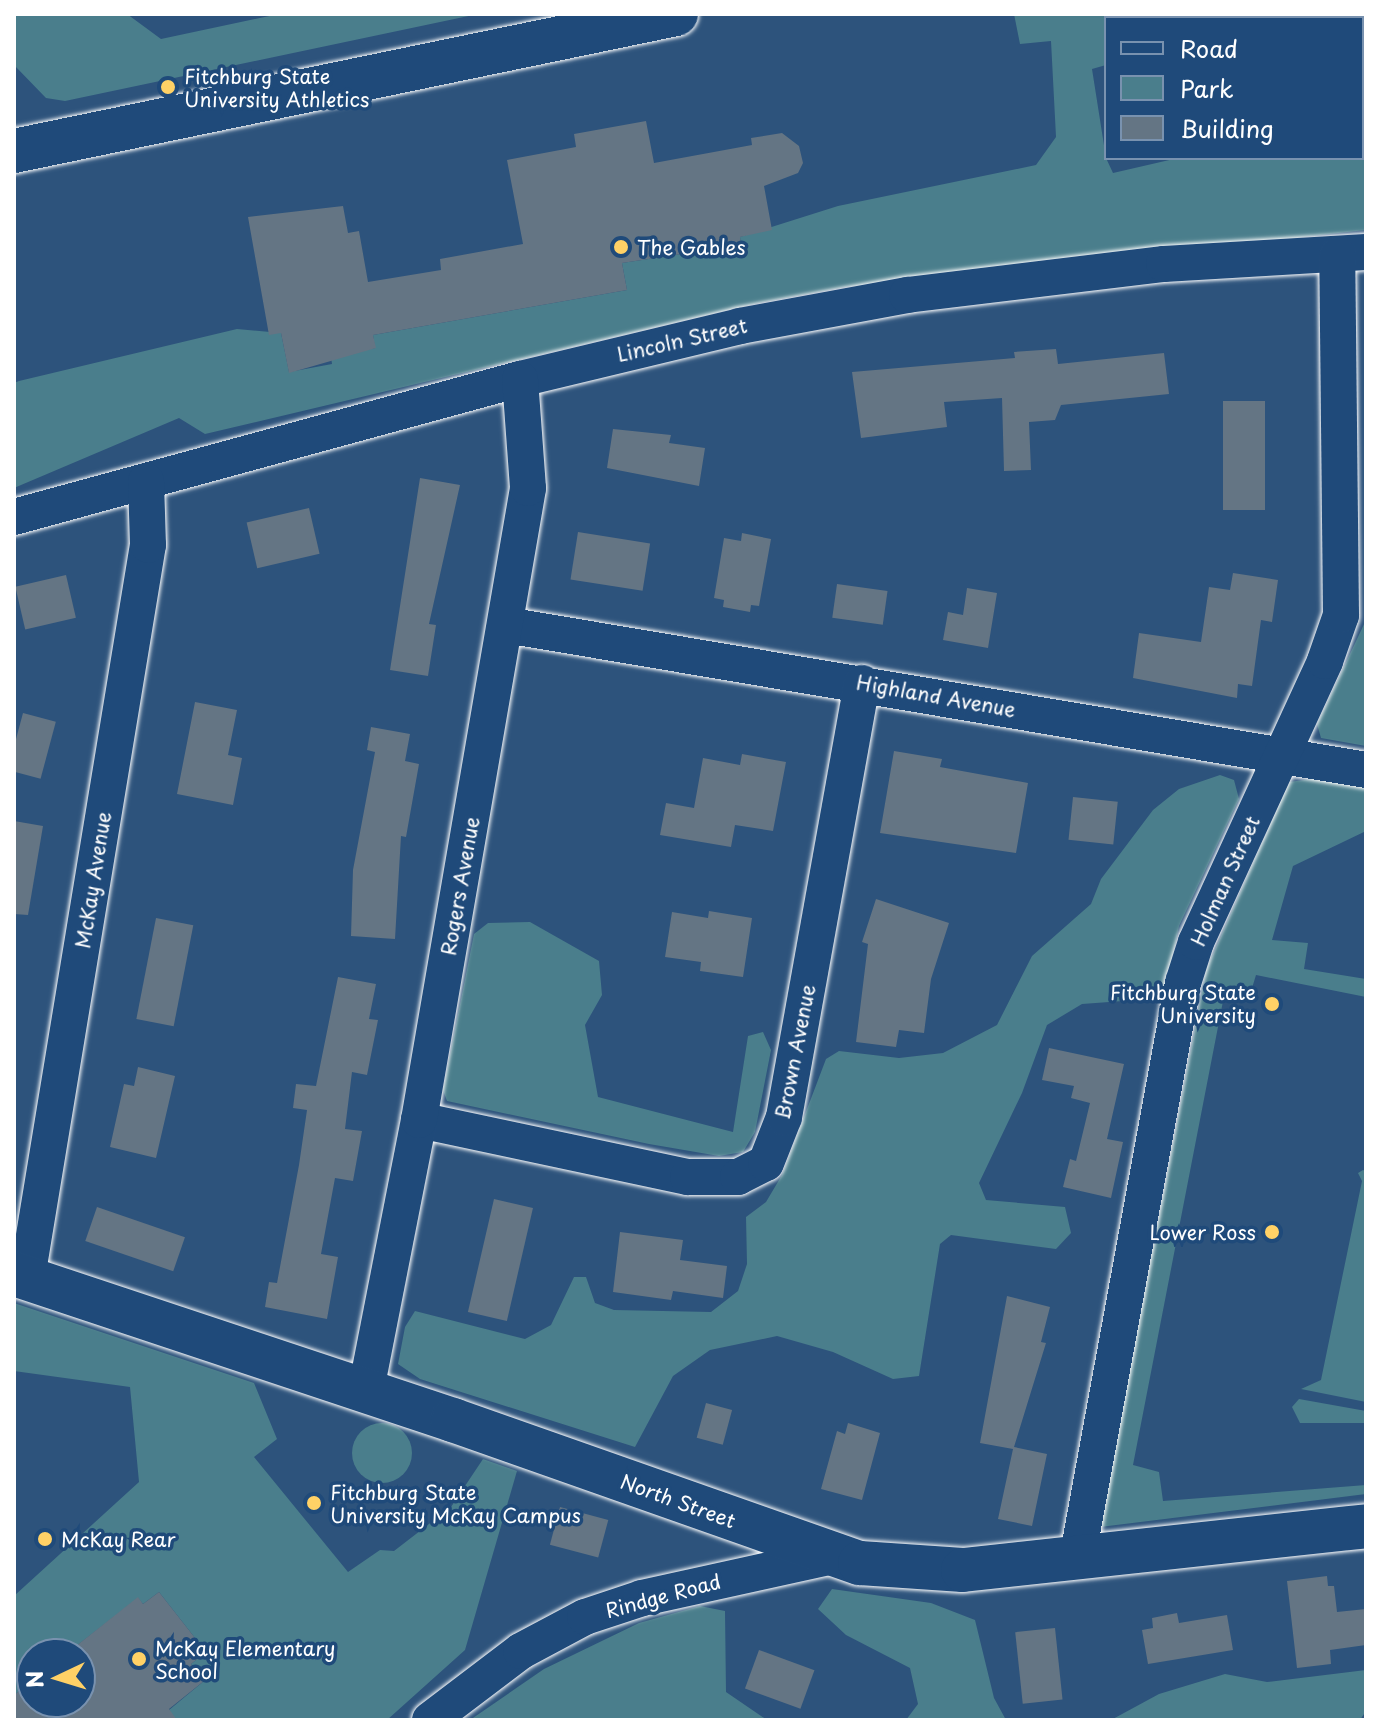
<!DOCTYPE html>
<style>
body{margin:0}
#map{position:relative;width:1380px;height:1734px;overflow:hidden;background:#2d537c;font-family:"Playpen Sans",sans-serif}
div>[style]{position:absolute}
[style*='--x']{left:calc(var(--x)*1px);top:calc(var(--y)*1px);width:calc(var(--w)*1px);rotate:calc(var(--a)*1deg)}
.green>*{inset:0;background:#4a7e8c}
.round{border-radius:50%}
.building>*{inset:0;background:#647584;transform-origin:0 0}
.roads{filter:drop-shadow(0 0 2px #fff) drop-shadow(0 0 2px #fff)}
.minor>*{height:36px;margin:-18px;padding:0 18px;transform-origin:18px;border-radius:18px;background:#1f4a7a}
.tertiary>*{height:44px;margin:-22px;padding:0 22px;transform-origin:22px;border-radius:22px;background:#1f4a7a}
.secondary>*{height:44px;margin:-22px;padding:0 22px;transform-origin:22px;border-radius:22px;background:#1f4a7a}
.dots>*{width:22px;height:22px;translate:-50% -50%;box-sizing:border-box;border:4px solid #1f4a7a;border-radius:50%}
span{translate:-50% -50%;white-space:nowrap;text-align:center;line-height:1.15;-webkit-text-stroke:7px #1f4a7a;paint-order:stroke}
.poi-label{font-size:20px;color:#fff}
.left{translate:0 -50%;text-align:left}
.right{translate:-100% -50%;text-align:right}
.street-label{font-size:20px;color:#fff}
.frame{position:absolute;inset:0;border:16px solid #fff;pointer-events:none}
.legend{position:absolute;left:1104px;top:16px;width:260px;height:144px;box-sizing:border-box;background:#1f4a7a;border:2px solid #7992af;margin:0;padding:10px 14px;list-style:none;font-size:24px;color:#fff}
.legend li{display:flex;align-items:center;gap:16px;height:40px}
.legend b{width:40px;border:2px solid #7992af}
.north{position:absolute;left:16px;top:1638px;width:80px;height:80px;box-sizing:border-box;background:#1f4a7a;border:2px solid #7992af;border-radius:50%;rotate:266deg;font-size:22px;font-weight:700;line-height:32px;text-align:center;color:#fff}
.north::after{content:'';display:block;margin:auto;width:28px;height:36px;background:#ffd166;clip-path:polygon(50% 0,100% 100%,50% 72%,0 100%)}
</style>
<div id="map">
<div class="green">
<div style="clip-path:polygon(14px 14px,127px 14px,161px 39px,279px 14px,478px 14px,65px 101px,46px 98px,14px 65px)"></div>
<div style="clip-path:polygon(1014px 14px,1110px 14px,1106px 65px,1092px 69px,1106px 158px,1113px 173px,1178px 158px,1362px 158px,1366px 109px,1366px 230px,845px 287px,758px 303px,205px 434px,179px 418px,14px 488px,14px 383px,19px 381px,237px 329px,281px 333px,289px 372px,332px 364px,331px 357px,375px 348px,373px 335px,627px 290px,622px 263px,741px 245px,740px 237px,838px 206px,1036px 165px,1056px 137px,1051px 41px,1020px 44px)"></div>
<div style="clip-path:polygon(1366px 620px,1366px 746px,1321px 738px,1317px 724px)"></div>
<div style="clip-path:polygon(1220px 775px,1234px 780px,1239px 799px,1179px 926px,1164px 998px,1082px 1004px,1047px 1025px,1022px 1093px,979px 1183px,986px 1200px,1065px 1207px,1071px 1233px,1056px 1249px,951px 1235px,940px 1244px,919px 1376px,893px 1379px,833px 1352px,777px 1336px,710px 1350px,673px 1376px,635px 1447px,420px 1379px,398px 1364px,405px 1327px,415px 1311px,525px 1339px,551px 1325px,574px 1277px,586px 1277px,595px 1303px,614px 1310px,711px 1312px,738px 1291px,747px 1264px,746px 1217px,766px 1202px,782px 1175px,826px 1059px,839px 1051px,899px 1058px,943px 1053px,997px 1025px,1032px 956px,1091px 904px,1101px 879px,1153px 810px,1179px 789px)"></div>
<div style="clip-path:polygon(1327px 777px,1366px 782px,1366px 831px,1293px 866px,1272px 940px,1308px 943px,1304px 969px,1366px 979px,1366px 997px,1256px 975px,1249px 998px,1224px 996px,1133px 1465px,1159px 1472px,1163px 1501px,1366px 1485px,1366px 1494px,1100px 1527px,1206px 970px,1289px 782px)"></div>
<div style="clip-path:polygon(530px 922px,599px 961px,602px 995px,585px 1025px,598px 1097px,733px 1132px,748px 1036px,763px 1032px,771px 1050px,755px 1132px,743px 1152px,719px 1156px,649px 1144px,447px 1101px,443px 1090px,474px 934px,488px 923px)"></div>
<div style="clip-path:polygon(1363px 1170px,1366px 1171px,1366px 1402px,1301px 1389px,1321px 1380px,1362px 1181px,1358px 1173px)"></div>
<div style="clip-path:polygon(14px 1303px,254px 1383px,277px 1439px,254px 1457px,348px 1572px,380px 1550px,394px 1551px,451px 1507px,483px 1459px,517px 1471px,465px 1650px,387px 1720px,157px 1720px,204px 1681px,191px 1664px,206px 1652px,159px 1592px,143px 1604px,138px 1598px,66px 1654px,32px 1654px,32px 1681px,14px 1695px,14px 1596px,139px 1482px,130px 1387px,14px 1371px)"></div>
<div style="clip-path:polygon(1299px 1399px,1366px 1411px,1366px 1423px,1300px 1423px,1292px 1407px)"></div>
<div class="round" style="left:352px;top:1423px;width:60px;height:60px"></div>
<div style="clip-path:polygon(832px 1589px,931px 1603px,975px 1620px,994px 1698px,1006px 1720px,906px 1720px,918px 1704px,910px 1668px,846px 1635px,818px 1609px)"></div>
<div style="clip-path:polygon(700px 1606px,725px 1611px,726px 1692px,767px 1720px,470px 1720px,544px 1669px,639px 1623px)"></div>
<div style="clip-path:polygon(1366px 1670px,1366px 1711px,1360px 1720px,1111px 1720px,1159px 1694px,1225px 1674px,1267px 1682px)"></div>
</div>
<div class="building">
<div style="clip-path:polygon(646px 121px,654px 163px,752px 145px,751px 138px,782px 133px,799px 146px,803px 163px,798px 173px,764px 186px,772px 230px,740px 237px,741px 245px,622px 263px,627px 290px,373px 335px,376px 348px,289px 373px,281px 333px,269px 335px,248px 217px,343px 206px,348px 233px,359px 231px,368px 282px,441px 270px,440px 259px,523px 244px,507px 160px,576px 147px,574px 134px)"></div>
<div style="clip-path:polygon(1056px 349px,1058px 364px,1164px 353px,1169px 394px,1061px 405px,1055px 420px,1029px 422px,1031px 470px,1004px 471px,1002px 398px,944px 402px,947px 427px,861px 438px,852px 372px,1015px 358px,1014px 352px)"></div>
<div style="left:1223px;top:401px;width:42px;height:109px"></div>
<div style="clip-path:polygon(613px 429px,671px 435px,669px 443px,705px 448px,699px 486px,607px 468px)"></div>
<div style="clip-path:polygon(420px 478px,460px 485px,429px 624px,436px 625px,428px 676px,390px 670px)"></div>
<div style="left:309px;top:508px;width:47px;height:64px;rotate:77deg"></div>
<div style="left:578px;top:532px;width:73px;height:48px;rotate:9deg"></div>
<div style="clip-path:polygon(742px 533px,771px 539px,759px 606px,751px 605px,750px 612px,723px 607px,724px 600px,714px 598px,724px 538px,741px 541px)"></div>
<div style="clip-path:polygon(1233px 573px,1278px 580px,1272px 622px,1261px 620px,1252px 686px,1238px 684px,1237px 698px,1133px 678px,1139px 633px,1201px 642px,1209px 587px,1230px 590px)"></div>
<div style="left:66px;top:575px;width:44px;height:52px;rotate:77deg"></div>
<div style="left:837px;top:584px;width:51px;height:34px;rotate:8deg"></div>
<div style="clip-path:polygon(967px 588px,997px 593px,988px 648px,943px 640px,948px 612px,963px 615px)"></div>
<div style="clip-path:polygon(195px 702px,237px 710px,228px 755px,242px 758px,233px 805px,177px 794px)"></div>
<div style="left:23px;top:713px;width:34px;height:59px;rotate:15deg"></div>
<div style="clip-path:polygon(371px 727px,410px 734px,405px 761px,419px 764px,406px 837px,401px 836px,395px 939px,351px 936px,353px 870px,375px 752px,367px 750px)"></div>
<div style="clip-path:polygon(894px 751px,942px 759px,940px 767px,1028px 783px,1016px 853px,880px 833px)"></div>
<div style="clip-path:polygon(742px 754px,786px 762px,773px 831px,735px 825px,731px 847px,660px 835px,666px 803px,694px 808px,703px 758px,740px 765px)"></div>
<div style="left:1073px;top:797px;width:45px;height:43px;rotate:6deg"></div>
<div style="clip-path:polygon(14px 821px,43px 826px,28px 915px,14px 914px)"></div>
<div style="clip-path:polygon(876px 899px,949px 923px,931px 979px,924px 1033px,899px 1030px,896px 1047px,856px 1042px,868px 944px,862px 942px)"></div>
<div style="clip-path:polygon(709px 911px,752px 918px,743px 977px,700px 971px,701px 962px,665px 957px,672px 912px,708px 918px)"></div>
<div style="left:156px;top:918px;width:38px;height:103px;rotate:11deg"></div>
<div style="clip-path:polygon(338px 977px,376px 984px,369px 1019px,378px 1020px,367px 1075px,352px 1072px,345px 1129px,362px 1131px,353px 1181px,335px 1178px,321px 1254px,338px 1257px,327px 1319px,265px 1307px,269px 1282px,277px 1283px,299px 1165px,307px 1110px,293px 1108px,296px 1084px,316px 1086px)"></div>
<div style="clip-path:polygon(1049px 1048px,1124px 1064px,1107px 1139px,1123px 1142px,1111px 1198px,1063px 1187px,1070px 1159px,1076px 1161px,1090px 1103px,1071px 1098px,1074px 1086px,1042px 1080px)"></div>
<div style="clip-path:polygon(138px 1067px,175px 1076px,156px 1158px,110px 1147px,124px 1084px,134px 1086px)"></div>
<div style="left:494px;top:1199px;width:40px;height:116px;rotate:13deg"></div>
<div style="left:97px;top:1207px;width:93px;height:36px;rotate:19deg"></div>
<div style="clip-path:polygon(620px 1232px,683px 1240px,680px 1260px,727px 1266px,723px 1298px,673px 1291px,671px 1300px,613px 1292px)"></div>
<div style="clip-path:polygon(1007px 1296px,1050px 1307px,1041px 1342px,1046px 1343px,1014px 1447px,1047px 1454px,1032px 1526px,998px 1519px,1013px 1449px,980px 1443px)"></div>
<div style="left:706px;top:1403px;width:27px;height:36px;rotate:15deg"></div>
<div style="clip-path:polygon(848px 1423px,880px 1433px,862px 1500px,821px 1489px,837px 1431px,845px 1434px)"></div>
<div style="left:560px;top:1507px;width:50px;height:39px;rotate:15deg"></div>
<div style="clip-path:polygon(1327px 1576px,1328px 1586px,1334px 1586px,1337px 1612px,1366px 1609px,1366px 1645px,1330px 1650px,1331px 1664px,1297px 1668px,1287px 1581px)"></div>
<div style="clip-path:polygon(159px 1592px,206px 1652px,191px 1664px,204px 1681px,169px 1709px,177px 1720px,14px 1720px,14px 1695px,32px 1681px,32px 1702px,80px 1702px,80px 1654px,66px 1654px,138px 1597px,143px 1604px)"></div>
<div style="clip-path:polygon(1177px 1613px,1179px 1623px,1227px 1615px,1233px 1650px,1148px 1664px,1142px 1630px,1153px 1628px,1152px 1618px)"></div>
<div style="left:1055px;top:1628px;width:72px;height:40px;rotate:84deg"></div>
<div style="left:759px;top:1650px;width:59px;height:41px;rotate:20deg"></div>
</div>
<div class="roads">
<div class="minor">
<div style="--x:14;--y:517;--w:524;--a:-15.26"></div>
<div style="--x:520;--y:379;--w:226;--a:-13.5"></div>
<div style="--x:740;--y:326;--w:170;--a:-10.5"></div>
<div style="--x:907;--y:295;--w:259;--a:-6.9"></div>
<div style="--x:1164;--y:264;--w:202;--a:-3.4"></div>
<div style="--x:506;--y:625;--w:872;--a:9.57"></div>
<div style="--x:419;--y:1120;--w:275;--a:12"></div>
<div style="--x:688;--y:1177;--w:50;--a:0"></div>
<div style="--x:738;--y:1177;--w:31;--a:-27"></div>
<div style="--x:766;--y:1163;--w:49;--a:-68.6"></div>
<div style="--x:784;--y:1117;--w:441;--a:-79.8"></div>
<div style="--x:27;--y:1278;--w:743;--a:-80.63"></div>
<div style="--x:148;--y:545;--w:64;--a:-91.8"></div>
<div style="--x:366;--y:1390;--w:275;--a:-78.9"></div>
<div style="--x:419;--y:1120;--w:641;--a:-80.21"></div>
<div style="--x:528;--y:488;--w:109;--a:-94.2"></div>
<div style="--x:1077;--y:1560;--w:587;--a:-79.59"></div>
<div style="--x:1183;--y:983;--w:43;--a:-72.4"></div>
<div style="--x:1196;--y:942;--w:309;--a:-65.3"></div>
<div style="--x:1325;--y:661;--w:49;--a:-70.8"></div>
<div style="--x:1341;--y:615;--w:360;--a:-90.6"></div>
<div style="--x:430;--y:1720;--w:114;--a:-37.2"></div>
<div style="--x:521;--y:1651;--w:72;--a:-28"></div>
<div style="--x:585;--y:1617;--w:60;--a:-18.4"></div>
<div style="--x:642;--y:1598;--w:191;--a:-12.4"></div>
</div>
<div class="tertiary">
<div style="--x:14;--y:1274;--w:463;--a:18.4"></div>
<div style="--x:453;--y:1420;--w:431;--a:19.4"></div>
<div style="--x:860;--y:1563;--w:103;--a:3.9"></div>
<div style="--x:963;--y:1570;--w:405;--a:-6.2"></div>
</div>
<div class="secondary">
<div style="--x:14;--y:151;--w:676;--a:-11.69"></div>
</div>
</div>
<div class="dots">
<div style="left:168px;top:87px;background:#ffd166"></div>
<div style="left:621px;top:247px;background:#ffd166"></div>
<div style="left:1272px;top:1004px;background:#ffd166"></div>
<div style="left:1272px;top:1232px;background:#ffd166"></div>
<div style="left:314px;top:1503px;background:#ffd166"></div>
<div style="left:45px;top:1539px;background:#ffd166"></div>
<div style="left:139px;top:1659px;background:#ffd166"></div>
</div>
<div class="poi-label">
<span class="left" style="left:184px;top:88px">Fitchburg State<br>University Athletics</span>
<span class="left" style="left:637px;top:247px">The Gables</span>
<span class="right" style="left:1256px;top:1004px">Fitchburg State<br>University</span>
<span class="right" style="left:1256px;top:1232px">Lower Ross</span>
<span class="left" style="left:330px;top:1504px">Fitchburg State<br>University McKay Campus</span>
<span class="left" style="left:61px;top:1539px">McKay Rear</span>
<span class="left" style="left:155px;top:1660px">McKay Elementary<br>School</span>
</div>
<div class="street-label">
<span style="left:682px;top:340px;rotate:-13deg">Lincoln Street</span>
<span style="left:936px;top:696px;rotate:10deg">Highland Avenue</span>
<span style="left:93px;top:880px;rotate:-81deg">McKay Avenue</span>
<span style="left:1225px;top:881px;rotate:-66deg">Holman Street</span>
<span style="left:460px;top:886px;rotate:-80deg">Rogers Avenue</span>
<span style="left:795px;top:1052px;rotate:-79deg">Brown Avenue</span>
<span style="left:678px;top:1501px;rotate:20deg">North Street</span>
<span style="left:663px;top:1596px;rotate:-15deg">Rindge Road</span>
</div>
<div class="frame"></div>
<ul class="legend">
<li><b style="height:10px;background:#1f4a7a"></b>Road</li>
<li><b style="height:22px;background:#4a7e8c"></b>Park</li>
<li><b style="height:22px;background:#647584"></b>Building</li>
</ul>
<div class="north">N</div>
</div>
